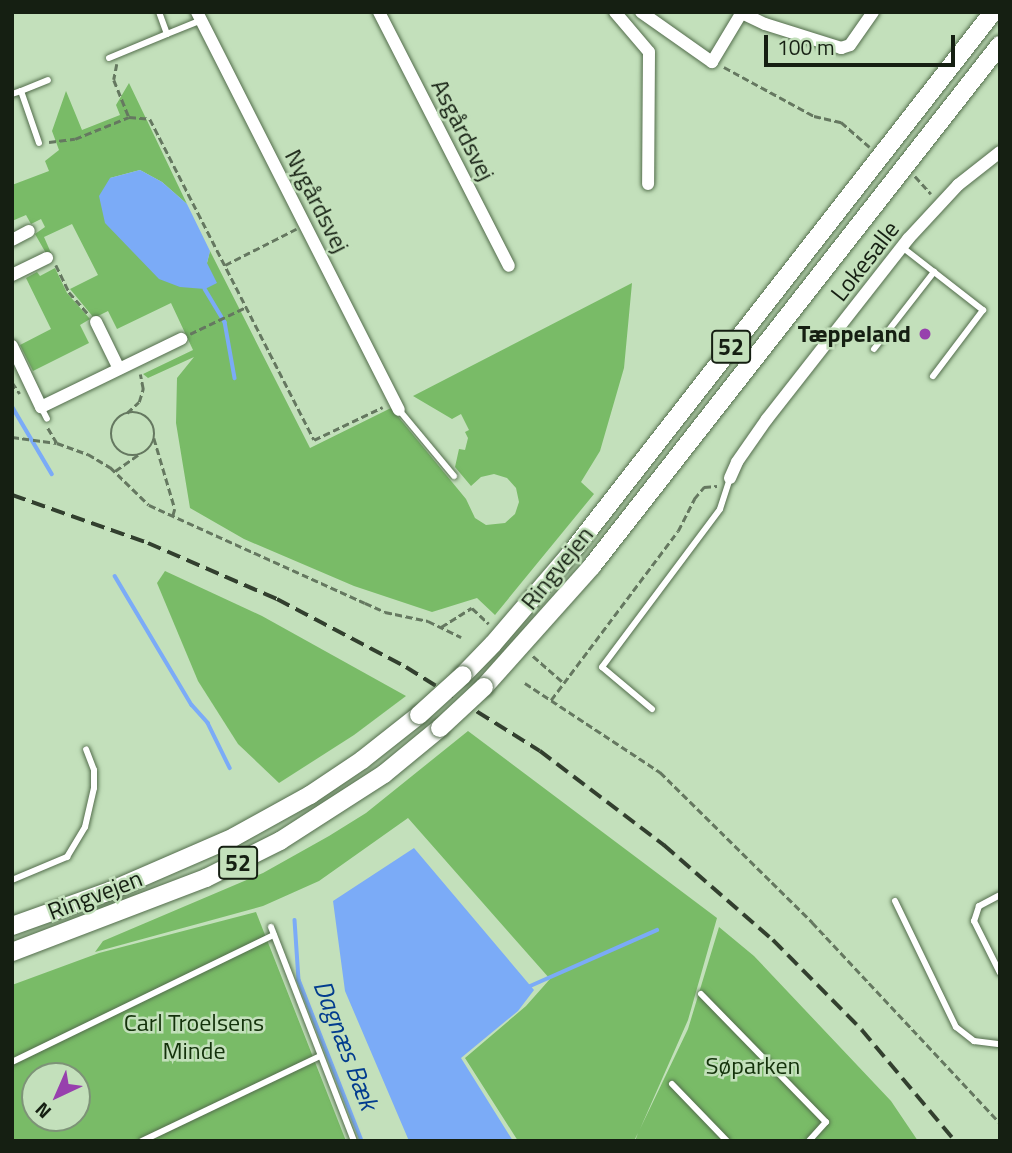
<!DOCTYPE html>
<meta charset="utf-8">
<style>
body{margin:0}
#map{position:relative;width:1012px;height:1153px;overflow:hidden;background:#c3e0bb;font-family:"Titillium Web",sans-serif}
div>[style]{position:absolute}
[style*='--x']{left:calc(var(--x)*1px);top:calc(var(--y)*1px);width:calc(var(--w)*1px);rotate:calc(var(--a)*1deg)}
.green>*{inset:0;background:#79bb67}
.water>*{inset:0;background:#7babf7}
.stream>*{height:3.5px;margin:-1.75px;padding:0 1.75px;transform-origin:1.75px;border-radius:1.75px;background:#7babf7}
.path>*{height:2.5px;margin-top:-1.25px;transform-origin:0;background:repeating-linear-gradient(90deg,#657860 0 7px,transparent 0 10.5px)}
.path>.ring{margin:-1.25px;padding:0;box-sizing:content-box;background:none;border:2.5px solid #657860;border-radius:50%}
.roads{filter:drop-shadow(0 0 2px #536d4c) drop-shadow(0 0 2px #536d4c)}
.lane>*{height:6px;margin:-3px;padding:0 3px;transform-origin:3px;border-radius:3px;background:#fff}
.street>*{height:12px;margin:-6px;padding:0 6px;transform-origin:6px;border-radius:6px;background:#fff}
.primary>*{height:18px;margin:-9px;padding:0 9px;transform-origin:9px;border-radius:9px;background:#fff}
.rail>*{height:3.5px;margin-top:-1.75px;transform-origin:0;background:repeating-linear-gradient(90deg,#323f2e 0 14px,transparent 0 21px)}
.bridges{filter:drop-shadow(0 0 2px #536d4c) drop-shadow(0 0 2px #536d4c)}
.primary-bridge>*{height:18px;margin:-9px;padding:0 9px;transform-origin:9px;border-radius:9px;background:#fff}
.dots>*{width:19px;height:19px;translate:-50% -50%;box-sizing:border-box;border:4px solid #c3e0bb;border-radius:50%}
span{translate:-50% -50%;white-space:nowrap;text-align:center;line-height:1.15;-webkit-text-stroke:5px #c3e0bb;paint-order:stroke}
.shield-label span{padding:2px 5px;background:#c3e0bb;border:2px solid;border-radius:5px;-webkit-text-stroke-width:0}
.shield-label{font-size:23px;color:#151f12;font-weight:700}
.street-label{font-size:24px;color:#151f12}
.poi-label{font-size:24px;color:#151f12;font-weight:700}
.right{translate:-100% -50%;text-align:right}
.park-label{font-size:24px;color:#14320b}
.water-label{font-size:26px;color:#023c8e;font-style:italic}
.frame{position:absolute;inset:0;border:14px solid #151f12;pointer-events:none}
.north{position:absolute;left:21px;top:1062px;width:70px;height:70px;box-sizing:border-box;background:#c3e0bb;border:2px solid #7d9377;border-radius:50%;rotate:224deg;font-size:19px;font-weight:700;line-height:28px;text-align:center;color:#151f12}
.north::after{content:'';display:block;margin:auto;width:24px;height:32px;background:#9740ad;clip-path:polygon(50% 0,100% 100%,50% 72%,0 100%)}
.scale{position:absolute;left:764px;top:35px;width:191px;height:32px;box-sizing:border-box;border:4px solid #151f12;border-top:0;padding-left:9px;font-size:21px;line-height:24px;white-space:nowrap;color:#151f12;-webkit-text-stroke:5px #c3e0bb;paint-order:stroke}
</style>
<div id="map">
<div class="green">
<div style="clip-path:polygon(129px 83px,187px 204px,162px 182px,140px 170px,110px 178px,207px 263px,210px 251px,310px 448px,391px 408px,466px 499px,475px 518px,486px 525px,505px 523px,515px 514px,519px 502px,516px 488px,507px 478px,494px 474px,481px 477px,471px 486px,455px 467px,459px 449px,465px 450px,468px 438px,465px 432px,469px 430px,461px 414px,452px 419px,413px 396px,632px 283px,624px 368px,600px 451px,581px 482px,594px 494px,495px 615px,477px 598px,432px 612px,354px 586px,244px 539px,190px 508px,176px 423px,177px 378px,194px 357px,148px 378px,143px 374px,193px 350px,171px 303px,117px 329px,108px 311px,94px 318px,70px 289px,98px 275px,72px 224px,44px 237px,51px 253px,47px 255px,35px 234px,45px 227px,41px 219px,31px 224px,26px 215px,12px 221px,12px 185px,49px 171px,45px 161px,59px 150px,52px 131px,66px 91px,82px 130px,120px 115px,116px 105px)"></div>
<div style="clip-path:polygon(55px 268px,67px 293px,90px 319px,80px 325px,89px 343px,33px 371px,20px 345px,51px 329px,26px 278px,37px 272px,40px 276px)"></div>
<div style="clip-path:polygon(165px 571px,262px 616px,406px 696px,354px 735px,279px 783px,238px 744px,198px 681px,157px 583px)"></div>
<div style="clip-path:polygon(468px 731px,717px 918px,688px 1020px,640px 1129px,688px 1029px,719px 927px,754px 956px,891px 1101px,918px 1141px,635px 1141px,638px 1133px,634px 1141px,518px 1141px,465px 1058px,526px 1006px,550px 979px,408px 818px,319px 881px,263px 906px,95px 952px,103px 941px,263px 873px,329px 836px,366px 813px)"></div>
<div style="clip-path:polygon(evenodd,256px 912px,346px 1141px,12px 1141px,12px 985px,99px 953px,256px 912px,35px 1076px,77px 1076px,77px 1118px,35px 1118px,35px 1076px)"></div>
</div>
<div class="water">
<div style="clip-path:polygon(140px 170px,162px 182px,187px 204px,210px 251px,207px 263px,217px 283px,205px 289px,180px 287px,159px 279px,105px 223px,99px 196px,110px 178px)"></div>
<div style="clip-path:polygon(414px 848px,534px 990px,518px 1011px,461px 1058px,513px 1141px,409px 1141px,345px 991px,333px 901px)"></div>
</div>
<div class="stream">
<div style="--x:205;--y:289;--w:39;--a:59"></div>
<div style="--x:225;--y:322;--w:57;--a:79.9"></div>
<div style="--x:12;--y:406;--w:79;--a:59.5"></div>
<div style="--x:115;--y:576;--w:150;--a:59.2"></div>
<div style="--x:192;--y:705;--w:24;--a:48"></div>
<div style="--x:208;--y:723;--w:50;--a:63.9"></div>
<div style="--x:295;--y:920;--w:60;--a:86.2"></div>
<div style="--x:299;--y:980;--w:173;--a:68.6"></div>
<div style="--x:528;--y:987;--w:141;--a:-23.8"></div>
</div>
<div class="path">
<div style="--x:117;--y:64;--w:16;--a:101"></div>
<div style="--x:114;--y:80;--w:40;--a:68"></div>
<div style="--x:129;--y:117;--w:21;--a:5"></div>
<div style="--x:150;--y:119;--w:360;--a:62.9"></div>
<div style="--x:314;--y:440;--w:76;--a:-25.6"></div>
<div style="--x:724;--y:67;--w:102;--a:28.6"></div>
<div style="--x:814;--y:116;--w:28;--a:13"></div>
<div style="--x:841;--y:122;--w:38;--a:41"></div>
<div style="--x:49;--y:142;--w:26;--a:-7"></div>
<div style="--x:75;--y:139;--w:58;--a:-22.2"></div>
<div style="--x:915;--y:176;--w:24;--a:48"></div>
<div style="--x:56;--y:265;--w:30;--a:64"></div>
<div style="--x:69;--y:292;--w:30;--a:49"></div>
<div style="--x:225;--y:265;--w:80;--a:-26.9"></div>
<div style="--x:190;--y:334;--w:62;--a:-25.7"></div>
<div style="--x:12;--y:382;--w:14;--a:56"></div>
<div class="ring" style="left:111px;top:412px;width:41.5px;height:41.5px"></div>
<div style="--x:127;--y:413;--w:16;--a:-43"></div>
<div style="--x:139;--y:402;--w:14;--a:-73"></div>
<div style="--x:143;--y:389;--w:15;--a:-101"></div>
<div style="--x:48;--y:428;--w:17;--a:59"></div>
<div style="--x:12;--y:437;--w:45;--a:7.6"></div>
<div style="--x:57;--y:443;--w:33;--a:20"></div>
<div style="--x:88;--y:454;--w:26;--a:31"></div>
<div style="--x:110;--y:467;--w:54;--a:44.3"></div>
<div style="--x:149;--y:505;--w:237;--a:24.4"></div>
<div style="--x:365;--y:603;--w:22;--a:24"></div>
<div style="--x:385;--y:612;--w:44;--a:11.8"></div>
<div style="--x:428;--y:621;--w:37;--a:26"></div>
<div style="--x:154;--y:438;--w:74;--a:73.5"></div>
<div style="--x:175;--y:509;--w:7;--a:106"></div>
<div style="--x:115;--y:471;--w:28;--a:-35"></div>
<div style="--x:441;--y:627;--w:36;--a:-32"></div>
<div style="--x:472;--y:608;--w:23;--a:43"></div>
<div style="--x:533;--y:656;--w:41;--a:41.1"></div>
<div style="--x:525;--y:683;--w:162;--a:33.4"></div>
<div style="--x:660;--y:772;--w:214;--a:44.6"></div>
<div style="--x:812;--y:922;--w:275;--a:46.9"></div>
<div style="--x:551;--y:700;--w:211;--a:-53.1"></div>
<div style="--x:678;--y:531;--w:36;--a:-63"></div>
<div style="--x:694;--y:499;--w:16;--a:-50"></div>
<div style="--x:704;--y:487;--w:13;--a:-4"></div>
</div>
<div class="roads">
<div class="lane">
<div style="--x:159;--y:12;--w:23;--a:70"></div>
<div style="--x:167;--y:34;--w:37;--a:-22"></div>
<div style="--x:109;--y:58;--w:63;--a:-22.5"></div>
<div style="--x:21;--y:91;--w:29;--a:-22"></div>
<div style="--x:12;--y:94;--w:9;--a:-18"></div>
<div style="--x:21;--y:91;--w:55;--a:70.9"></div>
<div style="--x:902;--y:247;--w:103;--a:37.9"></div>
<div style="--x:983;--y:310;--w:83;--a:127.1"></div>
<div style="--x:874;--y:349;--w:98;--a:-52.1"></div>
<div style="--x:41;--y:407;--w:13;--a:63"></div>
<div style="--x:399;--y:410;--w:86;--a:50.2"></div>
<div style="--x:652;--y:709;--w:65;--a:-140"></div>
<div style="--x:602;--y:667;--w:197;--a:-53.2"></div>
<div style="--x:720;--y:509;--w:33;--a:-72"></div>
<div style="--x:12;--y:880;--w:60;--a:-22.7"></div>
<div style="--x:67;--y:857;--w:35;--a:-59"></div>
<div style="--x:85;--y:827;--w:40;--a:-77"></div>
<div style="--x:94;--y:788;--w:18;--a:-90"></div>
<div style="--x:94;--y:770;--w:22;--a:-111"></div>
<div style="--x:1000;--y:895;--w:24;--a:152"></div>
<div style="--x:979;--y:906;--w:16;--a:108"></div>
<div style="--x:974;--y:921;--w:58;--a:63.4"></div>
<div style="--x:895;--y:901;--w:140;--a:64.2"></div>
<div style="--x:956;--y:1027;--w:23;--a:38"></div>
<div style="--x:974;--y:1041;--w:26;--a:7"></div>
<div style="--x:271;--y:927;--w:230;--a:68.8"></div>
<div style="--x:701;--y:994;--w:179;--a:45.7"></div>
<div style="--x:826;--y:1122;--w:25;--a:132"></div>
<div style="--x:12;--y:1062;--w:291;--a:-25.9"></div>
<div style="--x:672;--y:1084;--w:79;--a:46"></div>
<div style="--x:142;--y:1141;--w:197;--a:-25.5"></div>
</div>
<div class="street">
<div style="--x:197;--y:12;--w:446;--a:63.1"></div>
<div style="--x:379;--y:12;--w:285;--a:62.9"></div>
<div style="--x:615;--y:12;--w:52;--a:49.6"></div>
<div style="--x:649;--y:52;--w:132;--a:90.4"></div>
<div style="--x:641;--y:12;--w:87;--a:35.2"></div>
<div style="--x:712;--y:62;--w:58;--a:-59"></div>
<div style="--x:742;--y:13;--w:25;--a:26"></div>
<div style="--x:765;--y:24;--w:80;--a:17.5"></div>
<div style="--x:841;--y:48;--w:9;--a:-18"></div>
<div style="--x:850;--y:45;--w:40;--a:-55.1"></div>
<div style="--x:12;--y:240;--w:19;--a:-28"></div>
<div style="--x:12;--y:275;--w:39;--a:-26"></div>
<div style="--x:96;--y:322;--w:52;--a:63.9"></div>
<div style="--x:12;--y:346;--w:68;--a:64.6"></div>
<div style="--x:41;--y:407;--w:156;--a:-25.9"></div>
<div style="--x:730;--y:478;--w:17;--a:-66"></div>
<div style="--x:737;--y:462;--w:52;--a:-55.1"></div>
<div style="--x:767;--y:419;--w:229;--a:-51.9"></div>
<div style="--x:908;--y:239;--w:74;--a:-47.2"></div>
<div style="--x:958;--y:185;--w:53;--a:-38.2"></div>
</div>
<div class="primary">
<div style="--x:463;--y:675;--w:43;--a:-45.9"></div>
<div style="--x:493;--y:644;--w:120;--a:-49.4"></div>
<div style="--x:571;--y:553;--w:686;--a:-52.04"></div>
<div style="--x:484;--y:687;--w:162;--a:-48.2"></div>
<div style="--x:592;--y:566;--w:662;--a:-51.94"></div>
<div style="--x:12;--y:926;--w:104;--a:-19.7"></div>
<div style="--x:110;--y:891;--w:135;--a:-23.5"></div>
<div style="--x:234;--y:837;--w:87;--a:-28.9"></div>
<div style="--x:310;--y:795;--w:63;--a:-33.9"></div>
<div style="--x:362;--y:760;--w:73;--a:-38.3"></div>
<div style="--x:12;--y:952;--w:208;--a:-20.9"></div>
<div style="--x:206;--y:878;--w:83;--a:-26.6"></div>
<div style="--x:280;--y:841;--w:124;--a:-32.8"></div>
<div style="--x:384;--y:774;--w:72;--a:-39.4"></div>
</div>
</div>
<div class="rail">
<div style="--x:12;--y:495;--w:144;--a:19.4"></div>
<div style="--x:148;--y:543;--w:141;--a:23.5"></div>
<div style="--x:277;--y:599;--w:146;--a:27.8"></div>
<div style="--x:406;--y:667;--w:158;--a:32.1"></div>
<div style="--x:540;--y:751;--w:156;--a:37.2"></div>
<div style="--x:664;--y:845;--w:145;--a:41.1"></div>
<div style="--x:773;--y:940;--w:127;--a:45.3"></div>
<div style="--x:862;--y:1030;--w:145;--a:50"></div>
</div>
<div class="bridges">
<div class="primary-bridge">
<div style="--x:419;--y:715;--w:59;--a:-42.3"></div>
<div style="--x:440;--y:728;--w:60;--a:-43"></div>
</div>
</div>
<div class="dots">
<div style="left:925px;top:334px;background:#9740ad"></div>
</div>
<div class="shield-label">
<span style="left:731px;top:347px">52</span>
<span style="left:238px;top:863px">52</span>
</div>
<div class="street-label">
<span style="left:463px;top:130px;rotate:63deg">Asgårdsvej</span>
<span style="left:317px;top:201px;rotate:63deg">Nygårdsvej</span>
<span style="left:865px;top:261px;rotate:-52deg">Lokesalle</span>
<span style="left:557px;top:568px;rotate:-51deg">Ringvejen</span>
<span style="left:95px;top:895px;rotate:-21deg">Ringvejen</span>
</div>
<div class="poi-label">
<span class="right" style="left:911px;top:334px">Tæppeland</span>
</div>
<div class="park-label">
<span style="left:194px;top:1037px">Carl Troelsens<br>Minde</span>
<span style="left:753px;top:1066px">Søparken</span>
</div>
<div class="water-label">
<span style="left:346px;top:1045px;rotate:69deg">Dagnæs Bæk</span>
</div>
<div class="frame"></div>
<div class="north">N</div>
<div class="scale">100 m</div>
</div>
